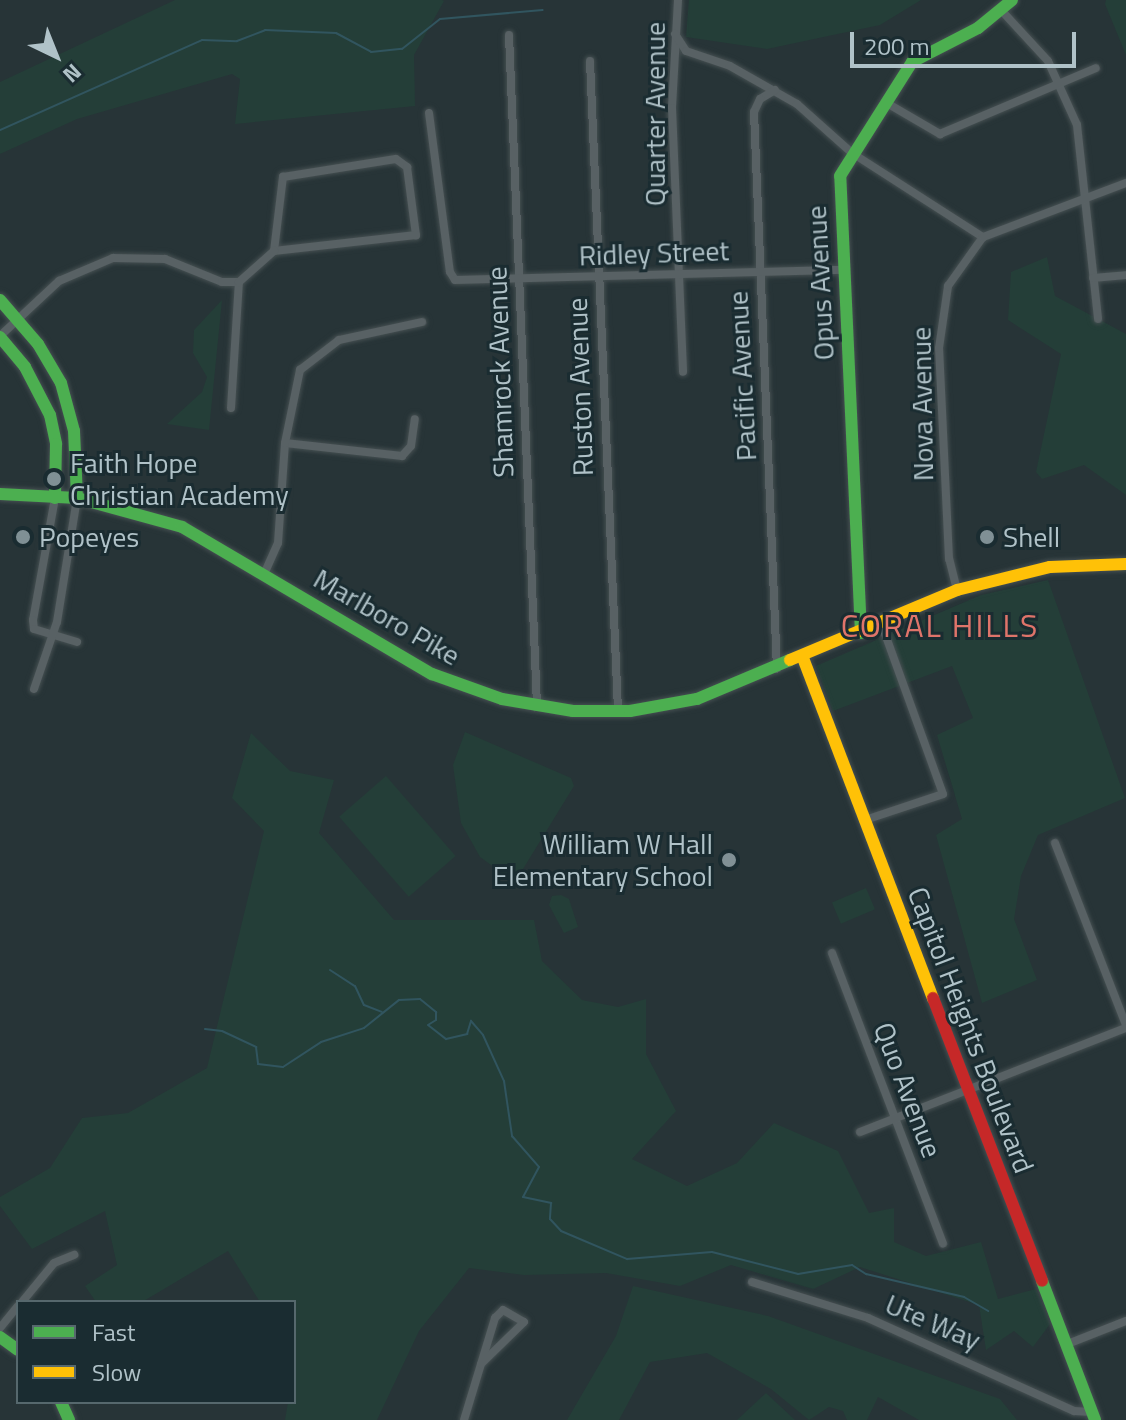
<!DOCTYPE html>
<style>
body{margin:0}
#map{position:relative;width:1126px;height:1420px;overflow:hidden;background:#273437;font-family:"Titillium Web",sans-serif}
div>[style]{position:absolute}
[style*='--x']{left:calc(var(--x)*1px);top:calc(var(--y)*1px);width:calc(var(--w)*1px);rotate:calc(var(--a)*1deg)}
.green>*{inset:0;background:#243e38;transform-origin:0 0}
.stream>*{height:2px;margin:-1px;padding:0 1px;transform-origin:1px;border-radius:1px;background:#31555f}
.roads{filter:drop-shadow(0 0 2px #454f51) drop-shadow(0 0 2px #454f51)}
.street>*{height:8px;margin:-4px;padding:0 4px;transform-origin:4px;border-radius:4px;background:#586164}
.fast>*{height:12px;margin:-6px;padding:0 6px;transform-origin:6px;border-radius:6px;background:#4caf50}
.slow>*{height:12px;margin:-6px;padding:0 6px;transform-origin:6px;border-radius:6px;background:#ffc107}
.jam>*{height:12px;margin:-6px;padding:0 6px;transform-origin:6px;border-radius:6px;background:#c62828}
.dots>*{width:22px;height:22px;translate:-50% -50%;box-sizing:border-box;border:4px solid #1a2c31;border-radius:50%}
span{translate:-50% -50%;white-space:nowrap;text-align:center;line-height:1.15;-webkit-text-stroke:6px #1a2c31;paint-order:stroke}
.street-label{font-size:28px;color:#b0c2c8}
.poi-label{font-size:28px;color:#b0c2c8}
.left{translate:0 -50%;text-align:left}
.right{translate:-100% -50%;text-align:right}
.quarter-label{font-size:32px;color:#df746a;letter-spacing:2px}
.legend{position:absolute;left:16px;top:1300px;width:280px;height:104px;box-sizing:border-box;background:#1a2c31;border:2px solid #56686d;margin:0;padding:10px 14px;list-style:none;font-size:24px;color:#b0c2c8}
.legend li{display:flex;align-items:center;gap:16px;height:40px}
.legend b{width:40px;border:2px solid #56686d}
.north{position:absolute;left:16px;top:16px;width:80px;height:80px;-webkit-text-stroke:6px #1a2c31;paint-order:stroke;rotate:137deg;font-size:22px;font-weight:700;line-height:32px;text-align:center;color:#b0c2c8}
.north::after{content:'';display:block;margin:auto;width:28px;height:36px;background:#b0c2c8;clip-path:polygon(50% 0,100% 100%,50% 72%,0 100%)}
.scale{position:absolute;left:850px;top:32px;width:226px;height:36px;box-sizing:border-box;border:4px solid #b0c2c8;border-top:0;padding-left:10px;font-size:24px;line-height:28px;white-space:nowrap;color:#b0c2c8;-webkit-text-stroke:6px #1a2c31;paint-order:stroke}
</style>
<div id="map">
<div class="green">
<div style="clip-path:polygon(175px 0,442px 0,444px 1px,414px 55px,415px 106px,235px 124px,240px 79px,232px 74px,77px 119px,0 154px,0 82px)"></div>
<div style="clip-path:polygon(689px 0,921px 0,880px 25px,767px 49px,686px 37px)"></div>
<div style="clip-path:polygon(1106px 0,1126px 0,1126px 55px,1105px 4px)"></div>
<div style="clip-path:polygon(1047px 257px,1055px 296px,1126px 334px,1126px 495px,1084px 465px,1042px 479px,1036px 472px,1061px 354px,1008px 320px,1011px 272px)"></div>
<div style="clip-path:polygon(222px 300px,209px 430px,167px 424px,202px 392px,207px 377px,193px 353px,194px 330px)"></div>
<div style="clip-path:polygon(1048px 580px,1125px 798px,1038px 835px,1021px 876px,1014px 919px,1037px 980px,982px 1003px,936px 835px,962px 819px,937px 735px,973px 718px,952px 666px,833px 711px,816px 666px,981px 595px)"></div>
<div style="clip-path:polygon(465px 732px,571px 778px,574px 786px,515px 882px,480px 857px,461px 823px,453px 765px)"></div>
<div style="clip-path:polygon(251px 733px,290px 771px,334px 780px,319px 833px,394px 920px,534px 920px,542px 961px,582px 1000px,618px 1007px,646px 999px,646px 1054px,676px 1111px,632px 1159px,687px 1186px,737px 1163px,774px 1123px,838px 1151px,869px 1213px,894px 1208px,894px 1242px,926px 1256px,981px 1242px,998px 1299px,1036px 1289px,1050px 1324px,1033px 1347px,1014px 1331px,986px 1350px,979px 1305px,860px 1267px,813px 1289px,731px 1265px,680px 1286px,606px 1273px,524px 1275px,469px 1268px,419px 1331px,377px 1420px,285px 1420px,288px 1402px,294px 1402px,294px 1302px,260px 1302px,228px 1251px,142px 1302px,96px 1302px,85px 1286px,117px 1265px,105px 1211px,32px 1249px,0 1206px,0 1197px,50px 1168px,82px 1118px,128px 1113px,207px 1068px,264px 831px,232px 798px)"></div>
<div style="left:386px;top:776px;width:106px;height:62px;rotate:49deg"></div>
<div style="left:866px;top:888px;width:23px;height:37px;rotate:67deg"></div>
<div style="clip-path:polygon(561px 895px,569px 899px,578px 927px,564px 933px,549px 905px,552px 896px)"></div>
<div style="clip-path:polygon(633px 1286px,768px 1316px,1000px 1399px,1017px 1420px,919px 1420px,878px 1397px,867px 1420px,847px 1420px,843px 1411px,829px 1407px,809px 1420px,771px 1389px,707px 1353px,650px 1362px,619px 1420px,567px 1420px,616px 1336px)"></div>
<div style="clip-path:polygon(766px 1393px,795px 1420px,737px 1420px)"></div>
</div>
<div class="stream">
<div style="--x:0;--y:130;--w:221;--a:-24"></div>
<div style="--x:202;--y:40;--w:35;--a:2"></div>
<div style="--x:237;--y:41;--w:30;--a:-21"></div>
<div style="--x:265;--y:30;--w:71;--a:2.4"></div>
<div style="--x:336;--y:33;--w:40;--a:28"></div>
<div style="--x:371;--y:52;--w:31;--a:-6"></div>
<div style="--x:402;--y:49;--w:48;--a:-38.3"></div>
<div style="--x:440;--y:19;--w:103;--a:-5"></div>
<div style="--x:330;--y:970;--w:30;--a:33"></div>
<div style="--x:355;--y:986;--w:21;--a:65"></div>
<div style="--x:364;--y:1005;--w:19;--a:21"></div>
<div style="--x:205;--y:1029;--w:17;--a:7"></div>
<div style="--x:222;--y:1031;--w:38;--a:25"></div>
<div style="--x:256;--y:1047;--w:17;--a:83"></div>
<div style="--x:258;--y:1064;--w:25;--a:7"></div>
<div style="--x:283;--y:1067;--w:45;--a:-33.3"></div>
<div style="--x:321;--y:1042;--w:45;--a:-18"></div>
<div style="--x:364;--y:1028;--w:45;--a:-38.7"></div>
<div style="--x:399;--y:1000;--w:21;--a:-3"></div>
<div style="--x:420;--y:999;--w:21;--a:39"></div>
<div style="--x:436;--y:1012;--w:8;--a:90"></div>
<div style="--x:436;--y:1020;--w:9;--a:148"></div>
<div style="--x:428;--y:1025;--w:23;--a:38"></div>
<div style="--x:446;--y:1039;--w:22;--a:-13"></div>
<div style="--x:467;--y:1034;--w:14;--a:-73"></div>
<div style="--x:471;--y:1021;--w:18;--a:49"></div>
<div style="--x:483;--y:1035;--w:51;--a:65.5"></div>
<div style="--x:504;--y:1081;--w:56;--a:81.7"></div>
<div style="--x:512;--y:1136;--w:41;--a:48.9"></div>
<div style="--x:539;--y:1167;--w:34;--a:118"></div>
<div style="--x:523;--y:1197;--w:29;--a:12"></div>
<div style="--x:551;--y:1203;--w:16;--a:94"></div>
<div style="--x:550;--y:1219;--w:16;--a:47"></div>
<div style="--x:561;--y:1231;--w:72;--a:23"></div>
<div style="--x:627;--y:1259;--w:85;--a:-4.7"></div>
<div style="--x:712;--y:1252;--w:89;--a:14.3"></div>
<div style="--x:798;--y:1274;--w:55;--a:-9.5"></div>
<div style="--x:852;--y:1265;--w:17;--a:33"></div>
<div style="--x:866;--y:1274;--w:101;--a:13.2"></div>
<div style="--x:964;--y:1297;--w:28;--a:30"></div>
</div>
<div class="roads">
<div class="street">
<div style="--x:678;--y:0;--w:108;--a:93.2"></div>
<div style="--x:672;--y:108;--w:264;--a:87.6"></div>
<div style="--x:1001;--y:10;--w:69;--a:47.3"></div>
<div style="--x:1048;--y:61;--w:70;--a:65.6"></div>
<div style="--x:1077;--y:125;--w:195;--a:83.8"></div>
<div style="--x:675;--y:34;--w:20;--a:57"></div>
<div style="--x:686;--y:51;--w:46;--a:18.8"></div>
<div style="--x:730;--y:66;--w:77;--a:29.6"></div>
<div style="--x:797;--y:104;--w:74;--a:41.7"></div>
<div style="--x:852;--y:153;--w:156;--a:32.7"></div>
<div style="--x:509;--y:35;--w:673;--a:87.61"></div>
<div style="--x:590;--y:61;--w:651;--a:87.53"></div>
<div style="--x:775;--y:90;--w:17;--a:149"></div>
<div style="--x:760;--y:99;--w:14;--a:115"></div>
<div style="--x:754;--y:112;--w:557;--a:87.64"></div>
<div style="--x:885;--y:102;--w:64;--a:30.2"></div>
<div style="--x:940;--y:134;--w:169;--a:-22.9"></div>
<div style="--x:429;--y:113;--w:160;--a:82.5"></div>
<div style="--x:450;--y:272;--w:9;--a:58"></div>
<div style="--x:455;--y:280;--w:389;--a:-1.5"></div>
<div style="--x:396;--y:159;--w:14;--a:36"></div>
<div style="--x:407;--y:167;--w:69;--a:82.5"></div>
<div style="--x:416;--y:235;--w:143;--a:173.6"></div>
<div style="--x:274;--y:251;--w:75;--a:-83.1"></div>
<div style="--x:283;--y:177;--w:114;--a:-9.1"></div>
<div style="--x:1093;--y:278;--w:33;--a:-5"></div>
<div style="--x:0;--y:336;--w:81;--a:-43"></div>
<div style="--x:59;--y:281;--w:59;--a:-23.1"></div>
<div style="--x:113;--y:258;--w:52;--a:1.1"></div>
<div style="--x:165;--y:259;--w:61;--a:22"></div>
<div style="--x:222;--y:282;--w:17;--a:0"></div>
<div style="--x:231;--y:408;--w:126;--a:-86.4"></div>
<div style="--x:239;--y:282;--w:47;--a:-41.5"></div>
<div style="--x:285;--y:443;--w:118;--a:6.3"></div>
<div style="--x:402;--y:456;--w:13;--a:-48"></div>
<div style="--x:411;--y:446;--w:27;--a:-82"></div>
<div style="--x:55;--y:498;--w:124;--a:100.2"></div>
<div style="--x:33;--y:620;--w:9;--a:84"></div>
<div style="--x:34;--y:629;--w:45;--a:16.8"></div>
<div style="--x:265;--y:572;--w:32;--a:-66"></div>
<div style="--x:278;--y:543;--w:100;--a:-86"></div>
<div style="--x:285;--y:443;--w:75;--a:-78.4"></div>
<div style="--x:300;--y:370;--w:49;--a:-37.6"></div>
<div style="--x:339;--y:340;--w:85;--a:-12.2"></div>
<div style="--x:957;--y:590;--w:32;--a:-104"></div>
<div style="--x:949;--y:559;--w:211;--a:-92.7"></div>
<div style="--x:939;--y:348;--w:63;--a:-81.7"></div>
<div style="--x:948;--y:286;--w:60;--a:-54.5"></div>
<div style="--x:983;--y:237;--w:153;--a:-20.7"></div>
<div style="--x:34;--y:689;--w:71;--a:-71.1"></div>
<div style="--x:57;--y:622;--w:126;--a:-80.8"></div>
<div style="--x:865;--y:820;--w:82;--a:-18.4"></div>
<div style="--x:943;--y:794;--w:182;--a:-109.9"></div>
<div style="--x:1055;--y:843;--w:195;--a:68.7"></div>
<div style="--x:832;--y:953;--w:311;--a:69.1"></div>
<div style="--x:860;--y:1132;--w:286;--a:-21.4"></div>
<div style="--x:752;--y:1282;--w:121;--a:17.2"></div>
<div style="--x:868;--y:1318;--w:226;--a:24.3"></div>
<div style="--x:1074;--y:1411;--w:18;--a:3"></div>
<div style="--x:22;--y:1302;--w:50;--a:-50.6"></div>
<div style="--x:54;--y:1263;--w:22;--a:-22"></div>
<div style="--x:0;--y:1328;--w:28;--a:-51"></div>
<div style="--x:1065;--y:1345;--w:66;--a:-21.5"></div>
<div style="--x:464;--y:1420;--w:107;--a:-73.1"></div>
<div style="--x:495;--y:1318;--w:11;--a:-45"></div>
<div style="--x:503;--y:1310;--w:24;--a:30"></div>
<div style="--x:524;--y:1322;--w:60;--a:135.7"></div>
</div>
<div class="fast">
<div style="--x:0;--y:300;--w:58;--a:49.2"></div>
<div style="--x:38;--y:344;--w:45;--a:59.5"></div>
<div style="--x:61;--y:383;--w:50;--a:74.8"></div>
<div style="--x:74;--y:431;--w:67;--a:87.4"></div>
<div style="--x:0;--y:337;--w:39;--a:50"></div>
<div style="--x:25;--y:367;--w:54;--a:62.5"></div>
<div style="--x:50;--y:415;--w:30;--a:78"></div>
<div style="--x:56;--y:444;--w:54;--a:91.1"></div>
<div style="--x:0;--y:494;--w:77;--a:3"></div>
<div style="--x:77;--y:498;--w:109;--a:15.4"></div>
<div style="--x:182;--y:527;--w:290;--a:30.5"></div>
<div style="--x:432;--y:674;--w:74;--a:19.7"></div>
<div style="--x:502;--y:699;--w:72;--a:9.6"></div>
<div style="--x:573;--y:711;--w:57;--a:0"></div>
<div style="--x:630;--y:711;--w:68;--a:-10.2"></div>
<div style="--x:697;--y:699;--w:101;--a:-22.8"></div>
<div style="--x:861;--y:633;--w:457;--a:-92.6"></div>
<div style="--x:840;--y:176;--w:135;--a:-57.7"></div>
<div style="--x:912;--y:62;--w:74;--a:-27.3"></div>
<div style="--x:978;--y:28;--w:44;--a:-39.5"></div>
<div style="--x:1042;--y:1281;--w:149;--a:69.1"></div>
<div style="--x:0;--y:1337;--w:22;--a:36"></div>
<div style="--x:61;--y:1402;--w:20;--a:66"></div>
</div>
<div class="slow">
<div style="--x:803;--y:658;--w:364;--a:69.1"></div>
<div style="--x:790;--y:660;--w:181;--a:-22.7"></div>
<div style="--x:957;--y:590;--w:96;--a:-13.9"></div>
<div style="--x:1050;--y:567;--w:76;--a:-2.3"></div>
</div>
<div class="jam">
<div style="--x:933;--y:998;--w:303;--a:68.9"></div>
</div>
</div>
<div class="dots">
<div style="left:54px;top:479px;background:#809095"></div>
<div style="left:23px;top:537px;background:#809095"></div>
<div style="left:987px;top:537px;background:#809095"></div>
<div style="left:729px;top:860px;background:#809095"></div>
</div>
<div class="street-label">
<span style="left:655px;top:114px;rotate:-90deg">Quarter Avenue</span>
<span style="left:654px;top:253px;rotate:-2deg">Ridley Street</span>
<span style="left:820px;top:283px;rotate:-93deg">Opus Avenue</span>
<span style="left:500px;top:372px;rotate:-92deg">Shamrock Avenue</span>
<span style="left:742px;top:376px;rotate:-93deg">Pacific Avenue</span>
<span style="left:580px;top:387px;rotate:-92deg">Ruston Avenue</span>
<span style="left:922px;top:404px;rotate:-91deg">Nova Avenue</span>
<span style="left:387px;top:617px;rotate:30deg">Marlboro Pike</span>
<span style="left:971px;top:1030px;rotate:69deg">Capitol Heights Boulevard</span>
<span style="left:908px;top:1090px;rotate:69deg">Quo Avenue</span>
<span style="left:933px;top:1322px;rotate:23deg">Ute Way</span>
</div>
<div class="poi-label">
<span class="left" style="left:70px;top:479px">Faith Hope<br>Christian Academy</span>
<span class="left" style="left:39px;top:537px">Popeyes</span>
<span class="left" style="left:1003px;top:537px">Shell</span>
<span class="right" style="left:713px;top:860px">William W Hall<br>Elementary School</span>
</div>
<div class="quarter-label">
<span style="left:940px;top:625px">CORAL HILLS</span>
</div>
<ul class="legend">
<li><b style="height:10px;background:#4caf50"></b>Fast</li>
<li><b style="height:10px;background:#ffc107"></b>Slow</li>
</ul>
<div class="north">N</div>
<div class="scale">200 m</div>
</div>
